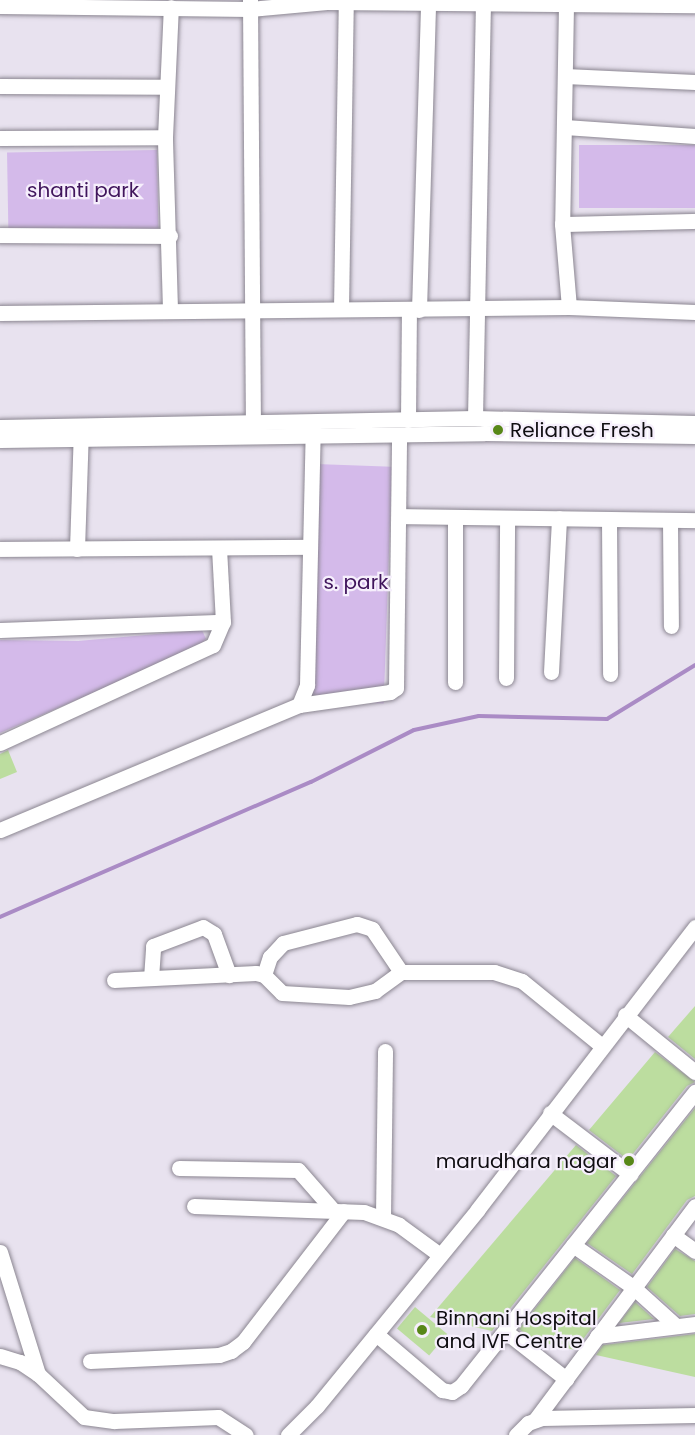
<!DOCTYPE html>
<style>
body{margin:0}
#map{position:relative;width:695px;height:1435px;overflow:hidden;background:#e8e2ef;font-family:Poppins,sans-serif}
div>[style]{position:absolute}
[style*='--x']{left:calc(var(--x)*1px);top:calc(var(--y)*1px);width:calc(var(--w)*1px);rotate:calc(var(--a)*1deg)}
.green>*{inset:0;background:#d4baea;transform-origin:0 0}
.stream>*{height:4px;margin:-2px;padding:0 2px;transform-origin:2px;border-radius:2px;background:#aa8bc5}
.building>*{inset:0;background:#bcdd9f;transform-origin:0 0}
.roads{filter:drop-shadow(0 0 2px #8b8691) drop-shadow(0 0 2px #8b8691)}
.minor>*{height:15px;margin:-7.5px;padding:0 7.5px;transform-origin:7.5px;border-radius:7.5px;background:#fff}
.dots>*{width:16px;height:16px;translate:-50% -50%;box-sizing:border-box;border:3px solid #f6effc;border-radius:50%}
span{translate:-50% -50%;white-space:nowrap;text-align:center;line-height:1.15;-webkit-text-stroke:4.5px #f6effc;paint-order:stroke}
.park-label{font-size:20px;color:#40155c}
.poi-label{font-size:20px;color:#0f0d11}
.left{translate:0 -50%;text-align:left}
.right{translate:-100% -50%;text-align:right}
</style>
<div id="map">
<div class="green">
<div style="left:579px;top:145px;width:116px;height:63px"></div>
<div style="left:157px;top:150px;width:81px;height:150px;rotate:89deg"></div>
<div style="left:316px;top:464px;width:76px;height:237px;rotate:2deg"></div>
<div style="clip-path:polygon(202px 630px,206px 639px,197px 648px,0 733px,0 640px,78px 641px)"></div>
</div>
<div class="stream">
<div style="--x:0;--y:917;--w:339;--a:-23.5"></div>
<div style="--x:311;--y:782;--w:115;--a:-26.8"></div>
<div style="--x:414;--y:730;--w:66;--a:-12.2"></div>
<div style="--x:479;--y:716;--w:128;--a:1.3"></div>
<div style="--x:607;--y:719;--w:103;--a:-31.5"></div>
</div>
<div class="building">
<div style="clip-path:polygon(8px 750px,17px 772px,0 779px,0 754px)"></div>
<div style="clip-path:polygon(695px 1006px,695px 1059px,668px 1037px)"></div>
<div style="clip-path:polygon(655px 1052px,695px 1082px,687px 1086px,628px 1160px,589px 1130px)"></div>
<div style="clip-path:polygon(695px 1108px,695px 1196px,687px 1200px,632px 1274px,587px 1243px)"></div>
<div style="clip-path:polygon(576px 1145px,616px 1176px,492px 1331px,430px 1317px)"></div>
<div style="clip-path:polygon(675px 1249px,695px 1261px,695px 1314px,680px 1316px,647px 1287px)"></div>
<div style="clip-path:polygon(575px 1258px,620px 1290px,575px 1350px,532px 1340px,519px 1329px)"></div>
<div style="clip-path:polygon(635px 1302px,654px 1319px,619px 1323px)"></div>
<div style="left:415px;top:1307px;width:42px;height:28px;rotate:40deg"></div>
<div style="clip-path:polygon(695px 1334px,695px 1377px,596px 1355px,603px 1345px)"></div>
</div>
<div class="roads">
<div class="minor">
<div style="--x:250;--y:0;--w:423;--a:89.6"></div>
<div style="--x:566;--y:5;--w:219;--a:91"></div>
<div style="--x:562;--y:224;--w:83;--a:85.2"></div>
<div style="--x:0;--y:6;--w:250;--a:0.7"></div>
<div style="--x:250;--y:9;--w:77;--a:-5.2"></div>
<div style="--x:327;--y:2;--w:368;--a:0.5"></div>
<div style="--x:565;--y:76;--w:130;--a:2.6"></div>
<div style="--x:0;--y:86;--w:166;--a:0.3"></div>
<div style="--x:565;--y:127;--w:130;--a:4"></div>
<div style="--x:0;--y:138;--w:165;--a:-0.3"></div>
<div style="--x:562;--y:224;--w:133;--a:-1.3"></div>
<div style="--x:0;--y:235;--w:170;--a:0.3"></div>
<div style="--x:170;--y:309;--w:172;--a:-91.7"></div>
<div style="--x:165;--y:137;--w:130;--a:-87.4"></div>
<div style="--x:341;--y:309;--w:307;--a:-89.1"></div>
<div style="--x:419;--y:310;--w:307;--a:-88.3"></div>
<div style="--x:0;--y:313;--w:569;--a:-0.6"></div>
<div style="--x:569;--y:307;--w:126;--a:2.3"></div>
<div style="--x:475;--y:418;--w:418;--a:-88.9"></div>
<div style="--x:408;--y:420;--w:110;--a:-89.5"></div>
<div style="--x:0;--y:427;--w:475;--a:-1.1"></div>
<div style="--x:475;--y:418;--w:220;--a:1.3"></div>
<div style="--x:0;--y:440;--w:484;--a:-0.8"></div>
<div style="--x:484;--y:433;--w:211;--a:0.8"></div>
<div style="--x:400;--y:516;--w:295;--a:0.8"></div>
<div style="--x:455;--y:517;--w:165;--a:90"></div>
<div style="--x:609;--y:519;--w:155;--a:89.6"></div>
<div style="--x:670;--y:520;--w:106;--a:89.5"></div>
<div style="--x:0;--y:549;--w:310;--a:-0.4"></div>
<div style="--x:77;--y:549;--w:120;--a:-88.1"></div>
<div style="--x:0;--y:630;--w:223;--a:-2.1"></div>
<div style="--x:551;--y:672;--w:154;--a:-87"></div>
<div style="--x:506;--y:678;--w:160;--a:-89.6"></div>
<div style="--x:299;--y:705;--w:92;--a:-8.1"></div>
<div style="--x:390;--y:692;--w:7;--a:-34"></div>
<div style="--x:396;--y:688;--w:253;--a:-89.3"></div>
<div style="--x:0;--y:743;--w:234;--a:-24.7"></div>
<div style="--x:213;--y:645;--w:25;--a:-67"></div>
<div style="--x:223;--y:622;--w:74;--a:-93.1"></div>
<div style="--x:0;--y:830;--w:324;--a:-22.7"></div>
<div style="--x:299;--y:705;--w:22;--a:-68"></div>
<div style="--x:307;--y:685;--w:257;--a:-88.7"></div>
<div style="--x:264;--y:975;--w:19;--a:-72"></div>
<div style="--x:270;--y:957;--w:19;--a:-47"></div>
<div style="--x:283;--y:943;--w:76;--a:-14.4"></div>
<div style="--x:357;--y:924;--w:16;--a:18"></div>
<div style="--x:372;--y:929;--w:52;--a:56"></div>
<div style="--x:151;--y:978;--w:32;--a:-86"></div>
<div style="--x:153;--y:946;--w:53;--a:-20.8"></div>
<div style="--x:203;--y:927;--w:13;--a:32"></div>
<div style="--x:214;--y:934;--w:44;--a:69.9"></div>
<div style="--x:114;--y:980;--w:142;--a:-2.8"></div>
<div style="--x:256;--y:973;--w:8;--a:14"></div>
<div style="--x:264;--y:975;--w:25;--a:45"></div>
<div style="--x:282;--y:993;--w:67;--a:3.4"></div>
<div style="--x:349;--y:997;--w:27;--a:-13"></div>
<div style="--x:375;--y:991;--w:32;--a:-36"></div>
<div style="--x:401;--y:972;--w:93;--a:0"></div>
<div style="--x:494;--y:972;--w:29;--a:18"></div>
<div style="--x:522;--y:981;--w:103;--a:39.1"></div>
<div style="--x:625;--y:1015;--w:90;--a:39.2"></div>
<div style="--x:550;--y:1113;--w:101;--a:37.3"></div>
<div style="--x:179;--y:1168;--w:119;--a:1"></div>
<div style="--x:298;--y:1170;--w:53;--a:48.8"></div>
<div style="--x:194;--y:1206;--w:170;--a:2"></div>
<div style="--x:364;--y:1212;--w:37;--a:20"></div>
<div style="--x:399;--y:1225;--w:51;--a:36.2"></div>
<div style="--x:383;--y:1218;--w:167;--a:-89.3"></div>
<div style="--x:673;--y:1235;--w:27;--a:36"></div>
<div style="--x:573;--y:1245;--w:73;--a:35"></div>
<div style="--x:633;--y:1287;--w:57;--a:42.1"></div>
<div style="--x:0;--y:1252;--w:128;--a:72.7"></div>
<div style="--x:505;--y:1331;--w:78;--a:38.2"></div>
<div style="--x:376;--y:1334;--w:87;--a:40.3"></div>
<div style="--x:442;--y:1390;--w:10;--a:11"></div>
<div style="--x:452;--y:1392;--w:11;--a:-34"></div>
<div style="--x:461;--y:1386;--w:376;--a:-51.5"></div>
<div style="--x:597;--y:1336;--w:99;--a:-7"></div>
<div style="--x:0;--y:1356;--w:21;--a:17"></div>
<div style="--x:20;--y:1362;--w:22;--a:34"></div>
<div style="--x:38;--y:1374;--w:63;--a:43.1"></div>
<div style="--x:84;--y:1417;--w:30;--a:8"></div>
<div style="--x:114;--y:1421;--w:104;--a:-2.2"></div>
<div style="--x:218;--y:1417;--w:33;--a:33"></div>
<div style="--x:90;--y:1361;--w:129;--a:-2.7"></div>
<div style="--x:219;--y:1355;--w:13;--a:-18"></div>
<div style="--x:231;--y:1351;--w:15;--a:-37"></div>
<div style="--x:243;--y:1342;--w:165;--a:-52.4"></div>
<div style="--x:535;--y:1420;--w:267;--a:-53.2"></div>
<div style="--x:288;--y:1435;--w:41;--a:-45"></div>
<div style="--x:317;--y:1406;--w:254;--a:-50.7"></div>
<div style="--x:478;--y:1209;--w:356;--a:-52.4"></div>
<div style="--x:516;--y:1435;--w:17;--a:-45"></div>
<div style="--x:528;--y:1423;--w:15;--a:-20"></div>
<div style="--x:542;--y:1418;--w:153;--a:-1.1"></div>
</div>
</div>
<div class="dots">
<div style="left:498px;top:430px;background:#588719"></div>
<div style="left:629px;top:1161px;background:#588719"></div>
<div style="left:422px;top:1330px;background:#588719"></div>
</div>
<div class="park-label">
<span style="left:83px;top:190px">shanti park</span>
<span style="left:356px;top:582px">s. park</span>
</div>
<div class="poi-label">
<span class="left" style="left:510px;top:430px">Reliance Fresh</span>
<span class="right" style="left:617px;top:1161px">marudhara nagar</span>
<span class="left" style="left:436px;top:1330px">Binnani Hospital<br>and IVF Centre</span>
</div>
</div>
